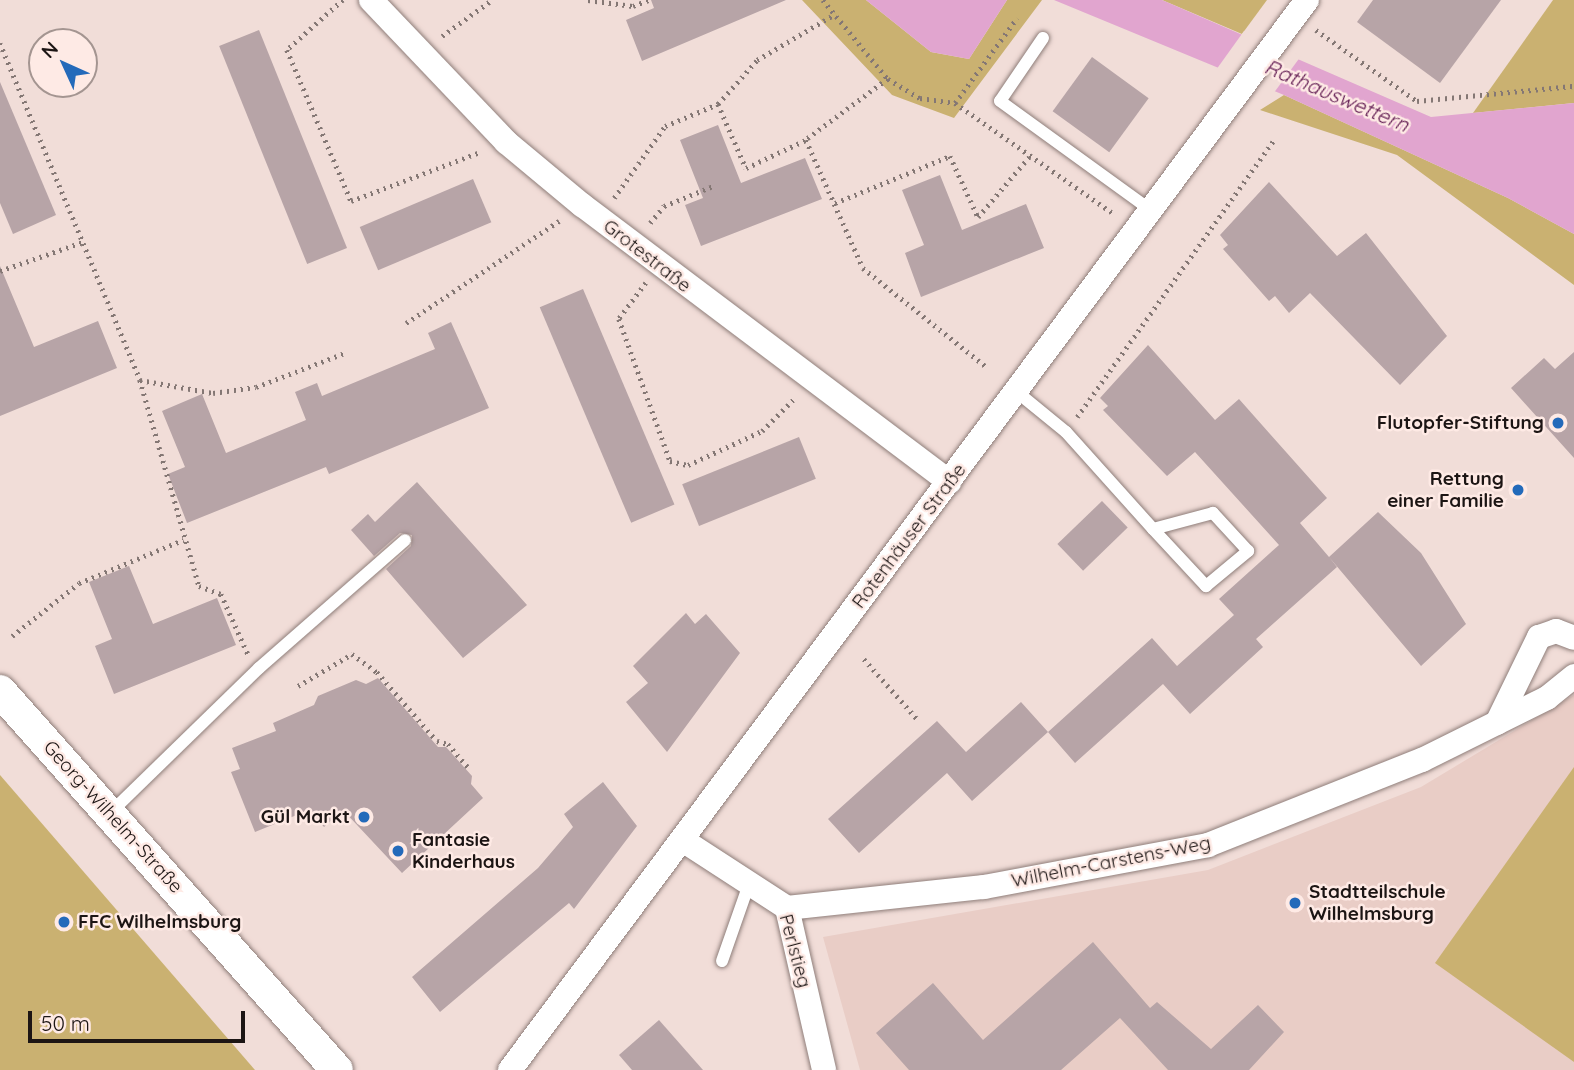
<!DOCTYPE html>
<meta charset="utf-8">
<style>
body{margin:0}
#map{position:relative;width:1574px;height:1070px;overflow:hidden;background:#f1ddd8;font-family:Quicksand,sans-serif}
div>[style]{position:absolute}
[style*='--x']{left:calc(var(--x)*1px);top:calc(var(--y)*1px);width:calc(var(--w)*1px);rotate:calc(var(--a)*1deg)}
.built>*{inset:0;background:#e9cdc6}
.green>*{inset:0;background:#cab171}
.water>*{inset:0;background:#e1a5cf}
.pier>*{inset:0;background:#f1ddd8}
.building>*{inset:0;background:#b7a4a7;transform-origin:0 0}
.path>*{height:4.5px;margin-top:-2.25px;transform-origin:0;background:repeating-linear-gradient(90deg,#847774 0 2px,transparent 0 7px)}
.roads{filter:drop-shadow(0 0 2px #8f7e7a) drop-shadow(0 0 2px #8f7e7a)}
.service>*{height:12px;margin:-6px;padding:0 6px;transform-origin:6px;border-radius:6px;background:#fff}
.minor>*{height:24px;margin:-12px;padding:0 12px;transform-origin:12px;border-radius:12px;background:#fff}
.tertiary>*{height:32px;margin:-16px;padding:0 16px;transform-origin:16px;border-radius:16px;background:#fff}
.dots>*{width:19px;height:19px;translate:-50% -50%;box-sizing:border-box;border:4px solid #feeae5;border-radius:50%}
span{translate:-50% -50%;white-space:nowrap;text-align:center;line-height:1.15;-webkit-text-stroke:5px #feeae5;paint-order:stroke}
.street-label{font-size:19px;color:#1c1514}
.poi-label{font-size:19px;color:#1c1514;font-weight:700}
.right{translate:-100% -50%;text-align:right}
.left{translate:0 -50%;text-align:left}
.water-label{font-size:21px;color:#662156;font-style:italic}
.north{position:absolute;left:28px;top:28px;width:70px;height:70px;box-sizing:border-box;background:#feeae5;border:2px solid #a49591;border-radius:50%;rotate:315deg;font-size:19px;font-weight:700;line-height:28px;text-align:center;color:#1c1514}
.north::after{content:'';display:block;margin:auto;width:24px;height:32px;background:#246aba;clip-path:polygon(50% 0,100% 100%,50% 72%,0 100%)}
.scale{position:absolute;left:28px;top:1011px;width:217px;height:32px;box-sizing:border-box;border:4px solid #1c1514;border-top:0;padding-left:9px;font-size:21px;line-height:24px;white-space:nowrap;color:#1c1514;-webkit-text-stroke:5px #feeae5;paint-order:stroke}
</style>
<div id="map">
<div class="built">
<div style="clip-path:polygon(1574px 695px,1574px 1070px,860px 1070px,823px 937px,1208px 870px,1421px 787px)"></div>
</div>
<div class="green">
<div style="clip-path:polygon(802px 0,866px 0,931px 52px,969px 59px,1007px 0,1042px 0,954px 118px,892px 95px)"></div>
<div style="clip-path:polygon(1162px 0,1267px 0,1242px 34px)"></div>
<div style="clip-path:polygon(1553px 0,1574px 0,1574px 103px,1473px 113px)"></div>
<div style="clip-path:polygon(1284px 95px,1508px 198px,1574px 234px,1574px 285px,1397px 155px,1260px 110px)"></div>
<div style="clip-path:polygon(1574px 767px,1574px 1062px,1435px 963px)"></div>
<div style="clip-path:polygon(0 775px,255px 1070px,0 1070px)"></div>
</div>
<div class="water">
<div style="clip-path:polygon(866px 0,1007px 0,969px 59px,931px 52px)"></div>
<div style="clip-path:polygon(1054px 0,1162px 0,1431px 117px,1574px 103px,1574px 234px,1508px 198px,1284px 95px)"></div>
</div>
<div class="pier">
<div style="clip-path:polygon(1244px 31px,1301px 56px,1273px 94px,1216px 70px)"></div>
</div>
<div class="building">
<div style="clip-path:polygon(651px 0,786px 0,642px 61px,626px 20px,654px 8px)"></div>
<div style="clip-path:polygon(1373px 0,1501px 0,1440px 83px,1357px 22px)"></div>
<div style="left:259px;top:30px;width:235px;height:43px;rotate:68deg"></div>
<div style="left:1092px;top:57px;width:70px;height:67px;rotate:36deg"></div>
<div style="clip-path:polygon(0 82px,56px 215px,13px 234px,0 203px)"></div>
<div style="clip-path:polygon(718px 125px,741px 183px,805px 158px,822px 199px,701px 246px,685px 205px,703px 198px,680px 140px)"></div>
<div style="clip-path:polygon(940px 175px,962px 230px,1026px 204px,1044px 248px,921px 297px,905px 253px,924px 245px,902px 190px)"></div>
<div style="left:473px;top:179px;width:47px;height:123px;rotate:67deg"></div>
<div style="clip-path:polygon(1269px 182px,1337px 256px,1366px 233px,1447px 336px,1400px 385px,1310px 293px,1289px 313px,1275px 296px,1269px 301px,1223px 249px,1228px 245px,1220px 235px)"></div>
<div style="clip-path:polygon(0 266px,34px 347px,98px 321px,117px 368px,0 416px)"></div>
<div style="left:583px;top:289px;width:234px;height:47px;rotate:67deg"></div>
<div style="clip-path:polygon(451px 322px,489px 408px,329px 474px,326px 467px,187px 523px,168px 474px,185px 467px,162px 411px,202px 394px,226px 453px,306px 420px,295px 392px,317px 383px,322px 396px,435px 349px,428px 333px)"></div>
<div style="clip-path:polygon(1148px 345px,1215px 420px,1239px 399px,1327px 498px,1300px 523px,1329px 557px,1378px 512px,1421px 553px,1466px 624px,1421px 666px,1329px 557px,1337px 567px,1256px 639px,1263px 647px,1190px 714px,1163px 684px,1075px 763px,1048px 732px,1152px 638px,1177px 666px,1234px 615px,1219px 599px,1279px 545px,1195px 452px,1167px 476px,1103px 410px,1108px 406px,1100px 398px)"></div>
<div style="clip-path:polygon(1574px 352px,1574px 458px,1511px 388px,1544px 358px,1555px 369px)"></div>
<div style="left:799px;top:437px;width:45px;height:126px;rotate:68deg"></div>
<div style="clip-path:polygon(417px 482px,527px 605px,463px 658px,386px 569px,411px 546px,412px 535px,400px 533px,374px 556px,351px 530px,368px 514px,375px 522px)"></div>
<div style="left:1102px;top:501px;width:37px;height:62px;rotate:46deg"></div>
<div style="clip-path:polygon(129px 566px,153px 624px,217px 598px,236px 645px,114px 694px,95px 646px,112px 639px,89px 582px)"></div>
<div style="clip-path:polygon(686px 613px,695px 624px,706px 614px,740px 653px,667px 752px,626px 702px,648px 683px,633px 666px)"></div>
<div style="clip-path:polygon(378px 678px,438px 747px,446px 747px,472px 776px,471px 784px,483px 798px,402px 873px,343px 810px,324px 827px,309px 810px,255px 832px,231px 772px,240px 769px,232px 748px,276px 731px,273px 723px,314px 705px,318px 696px,356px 680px,366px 684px)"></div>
<div style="clip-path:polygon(1021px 702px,1048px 732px,972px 801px,947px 773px,859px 853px,828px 819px,937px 721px,966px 752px)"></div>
<div style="clip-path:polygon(603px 782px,637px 826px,574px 909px,569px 903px,440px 1012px,412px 977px,538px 868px,573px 827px,564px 814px)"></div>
<div style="clip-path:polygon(1093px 942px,1150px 1008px,1157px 1002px,1211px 1049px,1258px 1005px,1284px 1032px,1249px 1070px,1168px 1070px,1120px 1018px,1061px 1070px,909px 1070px,876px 1033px,933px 983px,983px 1040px)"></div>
<div style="clip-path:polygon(659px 1020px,703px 1070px,632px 1070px,619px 1055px)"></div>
</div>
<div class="path">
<div style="--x:343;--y:0;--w:75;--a:138.2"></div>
<div style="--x:287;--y:50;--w:164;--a:67"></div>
<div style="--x:351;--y:201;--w:138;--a:-20.8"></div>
<div style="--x:588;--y:0;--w:45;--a:7.6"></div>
<div style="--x:633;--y:6;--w:17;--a:-21"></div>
<div style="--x:823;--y:0;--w:102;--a:50.6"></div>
<div style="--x:888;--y:79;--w:37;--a:31"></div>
<div style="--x:920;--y:98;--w:35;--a:8"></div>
<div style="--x:955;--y:103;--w:194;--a:34.9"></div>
<div style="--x:1316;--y:30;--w:123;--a:35.1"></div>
<div style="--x:1417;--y:101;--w:158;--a:-5.5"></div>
<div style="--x:442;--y:36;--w:62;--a:-35.8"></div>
<div style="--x:0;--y:43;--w:365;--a:67.4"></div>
<div style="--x:140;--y:380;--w:214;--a:74"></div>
<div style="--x:199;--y:586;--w:23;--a:20"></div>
<div style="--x:221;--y:594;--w:66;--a:65.8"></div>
<div style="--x:888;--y:79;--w:102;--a:143.4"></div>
<div style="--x:806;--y:140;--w:140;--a:66"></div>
<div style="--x:863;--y:268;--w:160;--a:38.7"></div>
<div style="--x:955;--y:103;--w:105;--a:-53.9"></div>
<div style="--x:718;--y:104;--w:70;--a:66.4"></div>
<div style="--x:746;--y:168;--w:66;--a:-25"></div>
<div style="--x:614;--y:198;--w:88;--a:-54.7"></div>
<div style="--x:665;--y:126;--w:57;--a:-22.5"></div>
<div style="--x:718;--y:104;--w:59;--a:-48.4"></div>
<div style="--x:757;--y:60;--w:91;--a:-30.5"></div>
<div style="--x:835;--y:203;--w:124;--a:-22.2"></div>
<div style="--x:950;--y:156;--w:67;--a:65.3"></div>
<div style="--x:978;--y:217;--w:79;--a:-49.6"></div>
<div style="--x:650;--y:223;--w:22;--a:-51"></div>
<div style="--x:664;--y:206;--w:53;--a:-22.2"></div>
<div style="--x:0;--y:271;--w:88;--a:-19.3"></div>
<div style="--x:646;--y:283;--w:45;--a:126.9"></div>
<div style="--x:619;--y:319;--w:151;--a:70.2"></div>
<div style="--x:670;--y:461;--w:18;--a:13"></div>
<div style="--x:688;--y:465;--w:81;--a:-24.7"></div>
<div style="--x:762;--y:431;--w:45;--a:-45"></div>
<div style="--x:406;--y:323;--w:184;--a:-33.7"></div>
<div style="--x:140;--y:380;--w:74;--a:10.1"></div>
<div style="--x:213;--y:393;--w:43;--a:-7.9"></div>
<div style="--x:256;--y:387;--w:97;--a:-21"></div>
<div style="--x:1077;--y:417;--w:342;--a:-54.6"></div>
<div style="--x:12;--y:636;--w:85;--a:-38.3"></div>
<div style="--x:79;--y:583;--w:113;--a:-22.5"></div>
<div style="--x:864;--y:659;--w:83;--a:48.4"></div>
<div style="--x:298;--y:686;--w:63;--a:-30.7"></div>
<div style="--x:352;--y:654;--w:31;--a:36"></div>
<div style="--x:377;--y:672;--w:91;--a:49"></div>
<div style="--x:437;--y:741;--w:11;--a:15"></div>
<div style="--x:448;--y:744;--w:33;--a:49"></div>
</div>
<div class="roads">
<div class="service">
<div style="--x:1043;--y:38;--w:76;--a:124.3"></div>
<div style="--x:1000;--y:101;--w:188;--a:35.9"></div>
<div style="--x:1017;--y:392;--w:63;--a:39.2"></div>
<div style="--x:1066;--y:432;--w:130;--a:48.1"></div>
<div style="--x:1153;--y:529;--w:78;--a:47.1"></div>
<div style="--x:1206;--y:586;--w:55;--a:-39.8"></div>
<div style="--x:1248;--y:551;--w:52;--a:-132.6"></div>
<div style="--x:1213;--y:513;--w:62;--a:165.1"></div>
<div style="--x:110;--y:813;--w:208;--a:-44.2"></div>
<div style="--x:259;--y:668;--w:194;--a:-41.2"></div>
<div style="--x:722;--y:961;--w:82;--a:-70.7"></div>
</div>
<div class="minor">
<div style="--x:371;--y:0;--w:196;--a:46.4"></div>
<div style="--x:506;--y:142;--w:99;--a:39.7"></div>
<div style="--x:582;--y:205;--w:460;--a:37"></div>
<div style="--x:1497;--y:723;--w:96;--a:-64"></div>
<div style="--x:1539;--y:637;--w:18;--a:-19"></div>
<div style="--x:1556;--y:631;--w:19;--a:21"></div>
<div style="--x:684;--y:841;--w:123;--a:33"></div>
<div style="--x:787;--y:908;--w:166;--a:77.1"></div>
<div style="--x:787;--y:908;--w:198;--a:-6.1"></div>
<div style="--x:984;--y:887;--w:228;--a:-10.6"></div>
<div style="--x:1208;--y:845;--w:230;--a:-21.7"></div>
<div style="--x:1422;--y:760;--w:140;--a:-26.4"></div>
<div style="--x:1547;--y:698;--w:35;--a:-39"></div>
<div style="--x:510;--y:1070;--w:1334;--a:-53.32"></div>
</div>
<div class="tertiary">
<div style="--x:0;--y:691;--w:507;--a:48.36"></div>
</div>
</div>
<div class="dots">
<div style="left:1558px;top:423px;background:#246aba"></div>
<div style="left:1518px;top:490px;background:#246aba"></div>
<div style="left:364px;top:817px;background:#246aba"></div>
<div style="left:398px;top:851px;background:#246aba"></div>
<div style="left:1295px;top:903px;background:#246aba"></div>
<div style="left:64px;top:922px;background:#246aba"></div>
</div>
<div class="street-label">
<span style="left:647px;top:256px;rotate:38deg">Grotestraße</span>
<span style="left:909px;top:536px;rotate:-53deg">Rotenhäuser Straße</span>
<span style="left:113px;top:817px;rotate:48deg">Georg-Wilhelm-Straße</span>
<span style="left:1111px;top:862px;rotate:-11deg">Wilhelm-Carstens-Weg</span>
<span style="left:795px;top:951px;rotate:75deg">Perlstieg</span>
</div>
<div class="poi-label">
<span class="right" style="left:1544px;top:423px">Flutopfer-Stiftung</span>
<span class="right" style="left:1504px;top:490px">Rettung<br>einer Familie</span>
<span class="right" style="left:350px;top:817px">Gül Markt</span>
<span class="left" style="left:412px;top:851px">Fantasie<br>Kinderhaus</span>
<span class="left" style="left:1309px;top:903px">Stadtteilschule<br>Wilhelmsburg</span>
<span class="left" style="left:78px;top:922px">FFC Wilhelmsburg</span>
</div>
<div class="water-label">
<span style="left:1337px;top:95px;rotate:23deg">Rathauswettern</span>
</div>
<div class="north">N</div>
<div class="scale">50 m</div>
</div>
